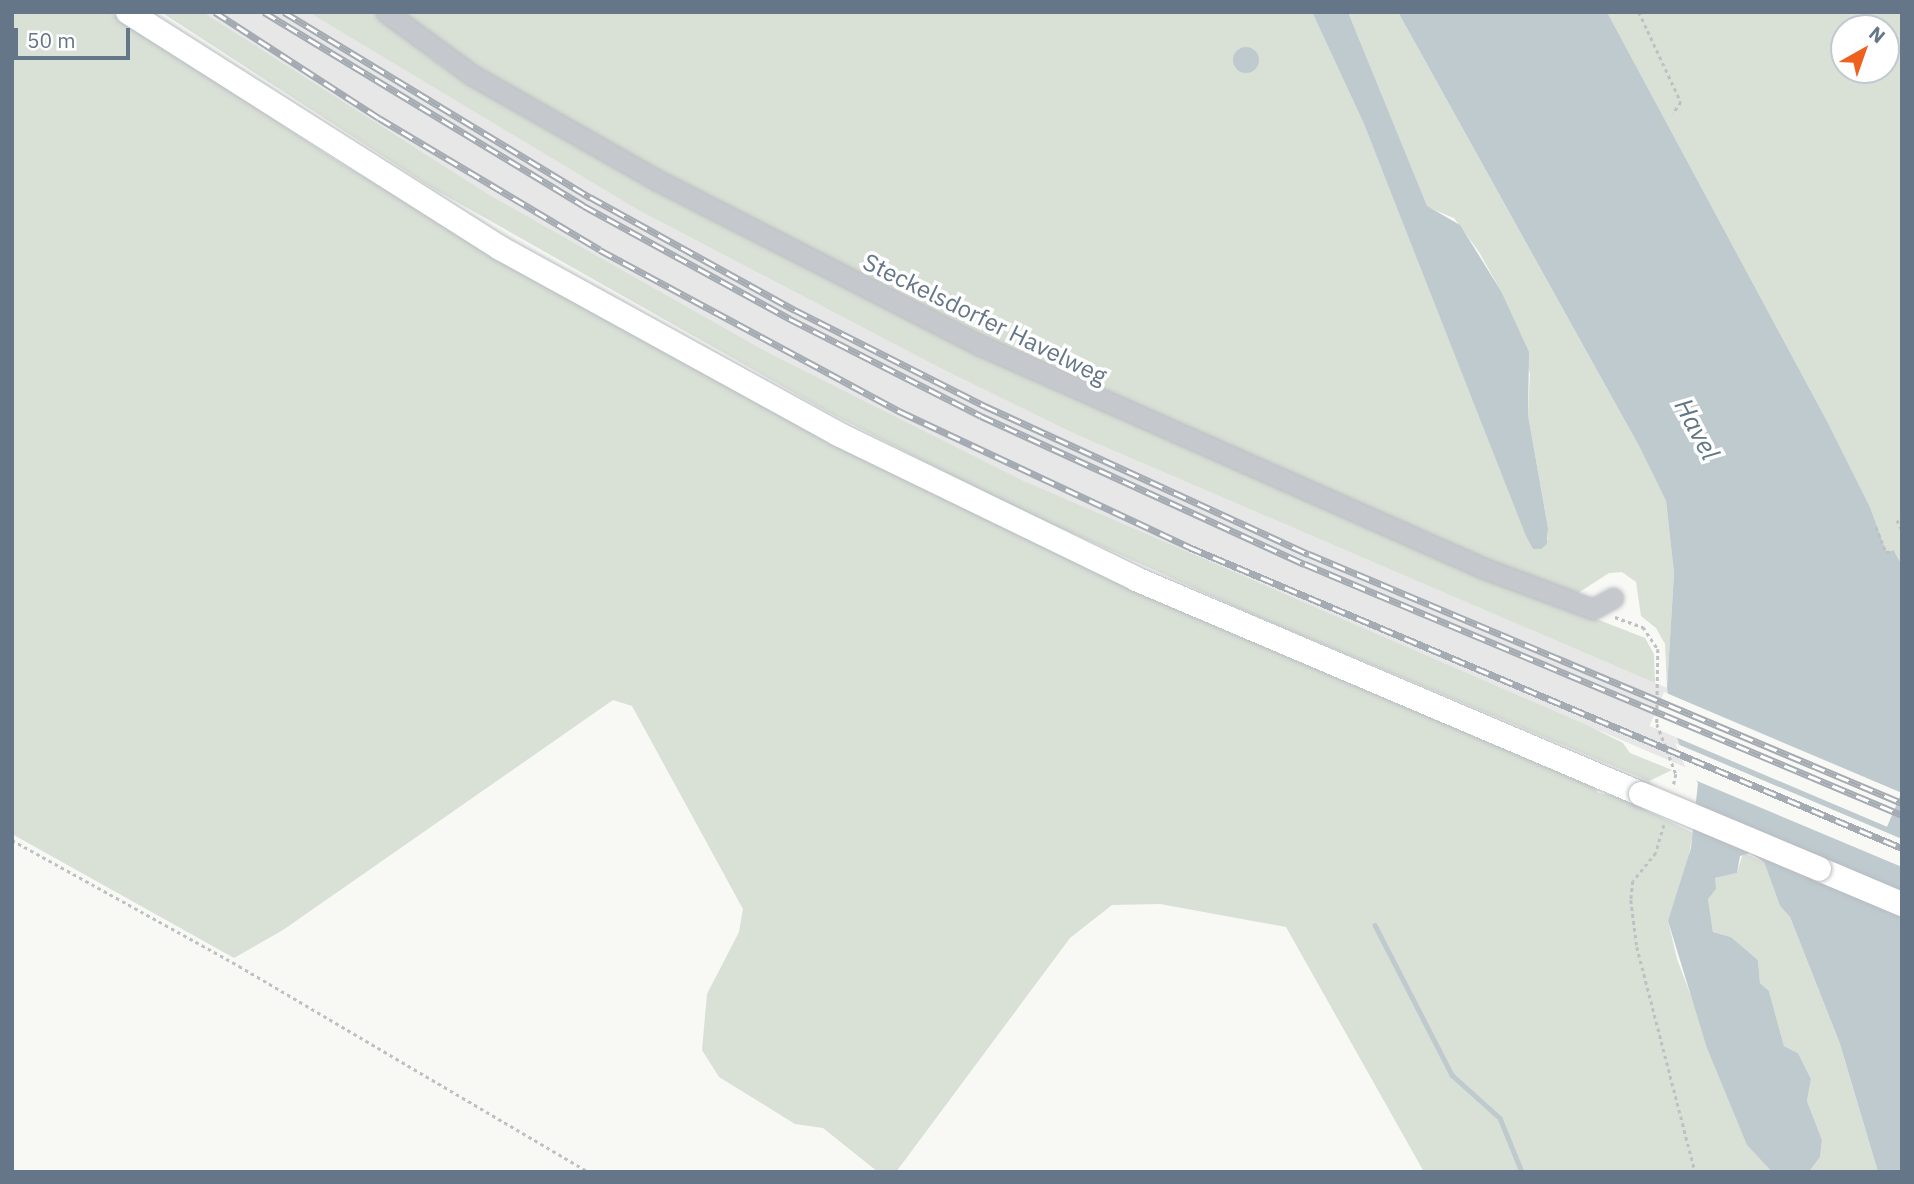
<!DOCTYPE html>
<style>
body{margin:0}
#map{position:relative;width:1914px;height:1184px;overflow:hidden;background:#f8f8f5;font-family:"IBM Plex Sans",sans-serif}
div>[style]{position:absolute}
[style*='--x']{left:calc(var(--x)*1px);top:calc(var(--y)*1px);width:calc(var(--w)*1px);rotate:calc(var(--a)*1deg)}
.built>*{inset:0;background:#e6e7e6}
.green>*{inset:0;background:#d9e0d6}
.water>*{inset:0;background:#bfcacf}
.round{border-radius:50%}
.pier>*{inset:0;background:#f8f8f5;transform-origin:0 0}
.stream>*{height:4.5px;margin:-2.25px;padding:0 2.25px;transform-origin:2.25px;border-radius:2.25px;background:#bfcacf}
.path>*{height:2.5px;margin-top:-1.25px;transform-origin:0;background:repeating-linear-gradient(90deg,#bec1c3 0 3.5px,transparent 0 7px)}
.roads{filter:drop-shadow(0 0 2px #b8bcc0) drop-shadow(0 0 2px #b8bcc0)}
.minor>*{height:19px;margin:-9.5px;padding:0 9.5px;transform-origin:9.5px;border-radius:9.5px;background:#c5c9cd}
.major>*{height:24px;margin:-12px;padding:0 12px;transform-origin:12px;border-radius:12px;background:#fff}
.rail>*{height:7px;margin-top:-3.5px;transform-origin:0;background:repeating-linear-gradient(90deg,#fff 0 13px,#a5abb2 0 26px);box-sizing:border-box;border-block:2px solid #a5abb2}
.bridges{filter:drop-shadow(0 0 2px #b8bcc0) drop-shadow(0 0 2px #b8bcc0)}
.major-bridge>*{height:24px;margin:-12px;padding:0 12px;transform-origin:12px;border-radius:12px;background:#fff}
span{translate:-50% -50%;white-space:nowrap;text-align:center;line-height:1.15;-webkit-text-stroke:7px #fff;paint-order:stroke}
.street-label{font-size:24px;color:#657688}
.water-label{font-size:26px;color:#617783;font-style:italic}
.frame{position:absolute;inset:0;border:14px solid #657688;pointer-events:none}
.north{position:absolute;left:1830px;top:14px;width:70px;height:70px;box-sizing:border-box;background:#fff;border:2px solid #c1c8cf;border-radius:50%;rotate:40deg;font-size:19px;font-weight:700;line-height:28px;text-align:center;color:#657688}
.north::after{content:'';display:block;margin:auto;width:24px;height:32px;background:#ef5f1e;clip-path:polygon(50% 0,100% 100%,50% 72%,0 100%)}
.scale{position:absolute;left:14px;top:28px;width:116px;height:32px;box-sizing:border-box;border:4px solid #657688;border-top:0;padding-left:9px;font-size:21px;line-height:24px;white-space:nowrap;color:#657688;-webkit-text-stroke:5px #fff;paint-order:stroke}
</style>
<div id="map">
<div class="built">
<div style="clip-path:polygon(203px 12px,308px 12px,638px 210px,940px 368px,1077px 435px,1667px 688px,1687px 768px,1176px 550px,1024px 481px,769px 353px,488px 194px)"></div>
</div>
<div class="green">
<div style="clip-path:polygon(12px 12px,110px 12px,334px 159px,514px 266px,1595px 787px,1598px 793px,1617px 796px,1693px 833px,1684px 882px,1668px 921px,1677px 959px,1747px 1144px,1772px 1172px,1424px 1172px,1286px 927px,1160px 904px,1112px 905px,1070px 938px,896px 1172px,878px 1172px,823px 1128px,795px 1124px,719px 1077px,702px 1050px,707px 994px,739px 932px,743px 909px,632px 706px,613px 700px,283px 930px,234px 958px,12px 834px)"></div>
<div style="clip-path:polygon(161px 12px,203px 12px,488px 194px,769px 353px,1024px 481px,1589px 726px,1623px 743px,1630px 753px,1672px 770px,1649px 781px,1256px 616px,1008px 504px,828px 412px,432px 188px)"></div>
<div style="clip-path:polygon(308px 12px,374px 12px,443px 67px,649px 182px,453px 56px,394px 12px,1312px 12px,1364px 124px,1533px 549px,1548px 540px,1548px 528px,1528px 415px,1530px 374px,1501px 291px,1479px 252px,1454px 218px,1427px 207px,1348px 12px,1398px 12px,1639px 446px,1666px 501px,1674px 573px,1667px 688px,1665px 644px,1656px 628px,1641px 616px,1636px 582px,1622px 572px,1609px 573px,1578px 593px,1571px 609px,1645px 638px,1654px 654px,1655px 683px,1077px 435px,940px 368px,638px 210px)"></div>
<div style="clip-path:polygon(evenodd,1607px 12px,1902px 12px,1902px 565px,1894px 551px,1886px 552px,1870px 507px,1828px 423px,1607px 12px,1844px 28px,1886px 28px,1886px 70px,1844px 70px,1844px 28px)"></div>
<div style="clip-path:polygon(1743px 853px,1764px 862px,1780px 906px,1790px 917px,1840px 1044px,1878px 1172px,1809px 1172px,1820px 1157px,1822px 1140px,1807px 1101px,1811px 1079px,1798px 1053px,1784px 1046px,1769px 991px,1760px 983px,1758px 960px,1731px 937px,1713px 932px,1708px 899px,1715px 878px,1737px 873px)"></div>
</div>
<div class="water">
<div style="clip-path:polygon(1312px 12px,1348px 12px,1427px 206px,1460px 225px,1501px 291px,1529px 352px,1528px 415px,1548px 528px,1547px 544px,1541px 549px,1533px 549px,1526px 536px,1364px 124px)"></div>
<div style="clip-path:polygon(1398px 12px,1607px 12px,1828px 423px,1870px 507px,1886px 551px,1894px 551px,1902px 565px,1902px 1172px,1878px 1172px,1840px 1044px,1790px 917px,1780px 906px,1764px 862px,1750px 853px,1740px 856px,1737px 873px,1715px 878px,1716px 889px,1708px 899px,1713px 932px,1731px 937px,1758px 960px,1760px 983px,1769px 991px,1784px 1046px,1798px 1053px,1811px 1079px,1807px 1101px,1822px 1140px,1820px 1157px,1809px 1172px,1772px 1172px,1747px 1145px,1707px 1048px,1668px 921px,1691px 848px,1698px 783px,1687px 768px,1674px 728px,1667px 688px,1674px 573px,1666px 501px,1639px 446px)"></div>
<div class="round" style="left:1233px;top:47px;width:26px;height:26px"></div>
</div>
<div class="pier">
<div style="left:1664px;top:692px;width:258px;height:37px;rotate:23deg"></div>
<div style="clip-path:polygon(1675px 743px,1902px 839px,1902px 867px,1690px 778px)"></div>
</div>
<div class="stream">
<div style="--x:1375;--y:925;--w:169;--a:62.8"></div>
<div style="--x:1452;--y:1075;--w:64;--a:41.9"></div>
<div style="--x:1500;--y:1118;--w:58;--a:67.8"></div>
</div>
<div class="path">
<div style="--x:1639;--y:12;--w:99;--a:65"></div>
<div style="--x:1681;--y:102;--w:14;--a:124"></div>
<div style="--x:1897;--y:520;--w:11;--a:63"></div>
<div style="--x:1876;--y:527;--w:27;--a:68"></div>
<div style="--x:1886;--y:552;--w:8;--a:-7"></div>
<div style="--x:1615;--y:617;--w:30;--a:20"></div>
<div style="--x:1643;--y:627;--w:27;--a:56"></div>
<div style="--x:1658;--y:649;--w:75;--a:90.8"></div>
<div style="--x:1657;--y:724;--w:53;--a:69.2"></div>
<div style="--x:1676;--y:774;--w:14;--a:102"></div>
<div style="--x:1664;--y:825;--w:29;--a:106"></div>
<div style="--x:1656;--y:853;--w:36;--a:129"></div>
<div style="--x:1633;--y:881;--w:19;--a:96"></div>
<div style="--x:1631;--y:900;--w:47;--a:82.7"></div>
<div style="--x:1637;--y:947;--w:232;--a:75.5"></div>
<div style="--x:12;--y:840;--w:260;--a:29"></div>
<div style="--x:239;--y:966;--w:406;--a:30.5"></div>
</div>
<div class="roads">
<div class="minor">
<div style="--x:386;--y:12;--w:107;--a:36.2"></div>
<div style="--x:472;--y:75;--w:213;--a:29.6"></div>
<div style="--x:657;--y:180;--w:365;--a:27.1"></div>
<div style="--x:982;--y:346;--w:548;--a:23.9"></div>
<div style="--x:1483;--y:568;--w:117;--a:20.4"></div>
<div style="--x:1593;--y:609;--w:23;--a:-29"></div>
</div>
<div class="major">
<div style="--x:128;--y:12;--w:441;--a:32.4"></div>
<div style="--x:500;--y:248;--w:386;--a:28.8"></div>
<div style="--x:838;--y:434;--w:331;--a:25.9"></div>
<div style="--x:1136;--y:579;--w:549;--a:23.06"></div>
<div style="--x:1819;--y:869;--w:90;--a:22.9"></div>
</div>
</div>
<div class="rail">
<div style="--x:215;--y:12;--w:195;--a:32.9"></div>
<div style="--x:379;--y:118;--w:257;--a:30.8"></div>
<div style="--x:600;--y:250;--w:342;--a:28.3"></div>
<div style="--x:901;--y:412;--w:318;--a:25.1"></div>
<div style="--x:1189;--y:547;--w:774;--a:22.89"></div>
<div style="--x:264;--y:12;--w:374;--a:31.2"></div>
<div style="--x:584;--y:206;--w:235;--a:28.7"></div>
<div style="--x:790;--y:319;--w:214;--a:26.9"></div>
<div style="--x:981;--y:416;--w:356;--a:24.6"></div>
<div style="--x:1305;--y:564;--w:648;--a:22.8"></div>
<div style="--x:284;--y:12;--w:358;--a:31.2"></div>
<div style="--x:590;--y:197;--w:234;--a:28.9"></div>
<div style="--x:795;--y:310;--w:213;--a:26.8"></div>
<div style="--x:985;--y:406;--w:356;--a:24.6"></div>
<div style="--x:1309;--y:554;--w:643;--a:22.78"></div>
</div>
<div class="bridges">
<div class="major-bridge">
<div style="--x:1641;--y:794;--w:193;--a:22.8"></div>
</div>
</div>
<div class="street-label">
<span style="left:985px;top:319px;rotate:26deg">Steckelsdorfer Havelweg</span>
</div>
<div class="water-label">
<span style="left:1697px;top:429px;rotate:62deg">Havel</span>
</div>
<div class="frame"></div>
<div class="north">N</div>
<div class="scale">50 m</div>
</div>
